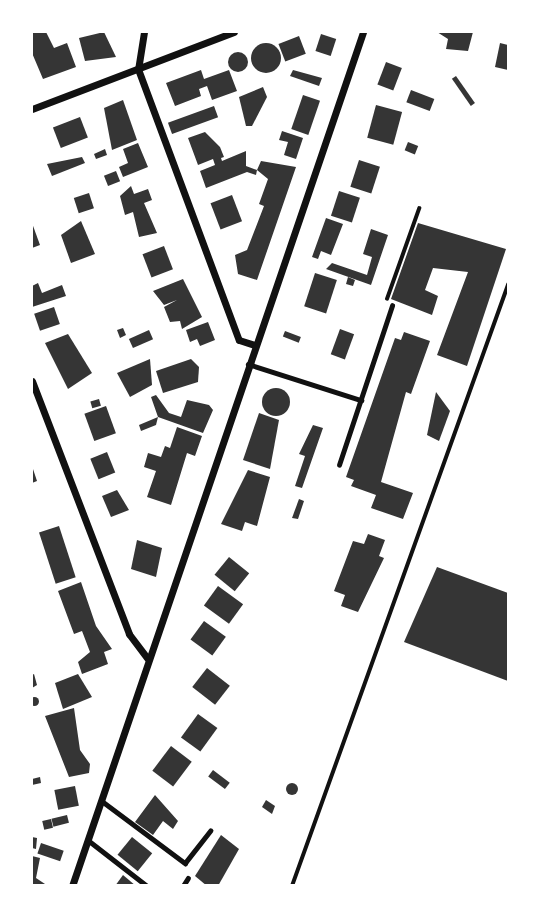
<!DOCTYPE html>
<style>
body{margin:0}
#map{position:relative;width:540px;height:917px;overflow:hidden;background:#fff;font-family:"Noto Sans",sans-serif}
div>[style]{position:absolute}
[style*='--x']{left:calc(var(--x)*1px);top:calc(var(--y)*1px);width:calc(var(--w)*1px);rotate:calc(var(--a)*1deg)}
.building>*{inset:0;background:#353535;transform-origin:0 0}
.round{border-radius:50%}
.path>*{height:3.5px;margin:-1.75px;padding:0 1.75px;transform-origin:1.75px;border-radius:1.75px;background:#111}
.service>*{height:4.5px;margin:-2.25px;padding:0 2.25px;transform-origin:2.25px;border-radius:2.25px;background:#111}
.minor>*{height:7px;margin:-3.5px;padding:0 3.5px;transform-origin:3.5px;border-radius:3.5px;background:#111}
span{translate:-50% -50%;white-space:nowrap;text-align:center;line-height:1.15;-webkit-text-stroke:5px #fff;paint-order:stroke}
.frame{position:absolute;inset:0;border:33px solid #fff;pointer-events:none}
</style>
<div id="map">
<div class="building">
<div style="clip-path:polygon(32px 32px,46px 32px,54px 48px,67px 43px,76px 67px,43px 79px,32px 53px)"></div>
<div style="clip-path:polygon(104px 32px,116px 57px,85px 61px,79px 38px)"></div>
<div style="clip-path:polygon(437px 32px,473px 32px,468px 51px,446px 49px,448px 39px)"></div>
<div style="left:321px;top:34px;width:16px;height:18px;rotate:18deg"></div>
<div style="left:299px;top:36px;width:19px;height:22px;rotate:69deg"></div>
<div style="clip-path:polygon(500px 43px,508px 45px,508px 70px,495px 67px)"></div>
<div class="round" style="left:251px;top:43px;width:30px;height:30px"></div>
<div class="round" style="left:228px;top:52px;width:20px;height:20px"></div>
<div style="left:386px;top:62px;width:17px;height:24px;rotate:21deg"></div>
<div style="clip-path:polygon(201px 70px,204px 79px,229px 70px,237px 91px,212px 100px,207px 86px,199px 89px,201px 96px,175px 106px,166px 83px)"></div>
<div style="clip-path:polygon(293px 70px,322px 78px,319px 86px,290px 76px)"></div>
<div style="left:456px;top:76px;width:33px;height:5px;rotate:55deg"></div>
<div style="clip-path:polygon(263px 87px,267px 97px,252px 126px,246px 126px,239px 97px)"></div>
<div style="left:411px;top:90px;width:25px;height:13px;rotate:21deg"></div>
<div style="left:303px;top:95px;width:18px;height:36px;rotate:19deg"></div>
<div style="clip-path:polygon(123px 100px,137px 140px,112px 150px,104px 108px)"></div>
<div style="left:376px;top:105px;width:27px;height:34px;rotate:15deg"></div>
<div style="left:214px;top:106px;width:12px;height:49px;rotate:70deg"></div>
<div style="left:80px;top:117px;width:22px;height:29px;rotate:69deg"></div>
<div style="clip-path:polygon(282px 131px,303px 138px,296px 159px,284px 155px,288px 142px,279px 140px)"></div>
<div style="clip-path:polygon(205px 132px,220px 147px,224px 157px,221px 158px,222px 161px,246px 151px,246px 166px,257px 170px,256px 175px,247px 172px,206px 188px,200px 171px,215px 165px,213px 159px,198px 165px,188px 138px)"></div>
<div style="left:408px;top:142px;width:11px;height:9px;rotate:22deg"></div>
<div style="clip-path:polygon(138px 143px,148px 167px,123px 177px,119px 167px,128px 163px,123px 149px)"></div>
<div style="clip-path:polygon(105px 149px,107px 155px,96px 159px,94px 154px)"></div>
<div style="clip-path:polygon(82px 157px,85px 163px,52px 176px,47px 164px)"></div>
<div style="left:359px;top:160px;width:22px;height:28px;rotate:18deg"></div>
<div style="clip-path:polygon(261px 161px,296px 167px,257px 280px,238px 274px,235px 255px,247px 250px,264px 206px,259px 204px,268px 179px,257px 170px)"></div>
<div style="left:116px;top:171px;width:11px;height:13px;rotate:68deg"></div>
<div style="clip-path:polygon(131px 186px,134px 194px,148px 189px,152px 200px,144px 203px,157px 233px,139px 237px,133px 212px,125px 215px,120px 196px)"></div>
<div style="left:339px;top:191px;width:22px;height:26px;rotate:18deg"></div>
<div style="left:89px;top:193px;width:16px;height:16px;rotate:72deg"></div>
<div style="left:232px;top:195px;width:28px;height:23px;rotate:69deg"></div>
<div style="clip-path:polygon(326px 218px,343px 224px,331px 255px,321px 251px,318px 259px,312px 257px)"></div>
<div style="clip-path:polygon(81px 221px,95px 254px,71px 263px,61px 235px)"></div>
<div style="clip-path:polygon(32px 223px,40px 245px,32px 248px)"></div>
<div style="clip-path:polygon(418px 223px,506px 249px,467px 366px,437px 355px,468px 272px,433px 268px,425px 290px,438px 296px,432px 315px,391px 299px)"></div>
<div style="clip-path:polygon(371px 229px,388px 235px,371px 285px,326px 269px,332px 263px,367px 275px,372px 257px,363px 254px)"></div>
<div style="left:164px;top:246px;width:25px;height:23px;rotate:69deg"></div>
<div style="left:315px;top:273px;width:23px;height:35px;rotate:18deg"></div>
<div style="clip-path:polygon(348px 277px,355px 280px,353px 286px,346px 284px)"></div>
<div style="clip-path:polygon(183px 279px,202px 317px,182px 329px,180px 321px,170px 322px,164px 307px,177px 300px,164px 305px,153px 291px)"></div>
<div style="clip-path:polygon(38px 283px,42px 293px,62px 285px,66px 296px,32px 307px,32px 286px)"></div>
<div style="left:54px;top:307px;width:18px;height:21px;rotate:71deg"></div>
<div style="clip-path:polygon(208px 322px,215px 340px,200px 346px,197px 339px,190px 342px,186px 330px)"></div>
<div style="clip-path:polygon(123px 328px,126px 335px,120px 338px,117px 330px)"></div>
<div style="left:340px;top:329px;width:15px;height:27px;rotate:20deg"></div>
<div style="left:149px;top:330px;width:10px;height:22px;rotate:66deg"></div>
<div style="left:285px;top:331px;width:17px;height:6px;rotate:21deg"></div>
<div style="clip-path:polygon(404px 332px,430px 341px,411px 394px,406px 392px,381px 482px,413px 493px,403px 519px,371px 508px,376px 495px,351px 486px,354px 480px,346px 477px,395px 338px,401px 340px)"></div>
<div style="clip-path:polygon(68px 334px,92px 373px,68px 389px,45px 343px)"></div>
<div style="clip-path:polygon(150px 359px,152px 385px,130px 397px,117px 373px)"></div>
<div style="clip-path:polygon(191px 359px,199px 367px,198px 382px,163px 393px,156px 371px)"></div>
<div class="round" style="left:262px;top:388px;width:28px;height:28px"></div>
<div style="clip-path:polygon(436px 392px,450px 411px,439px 441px,427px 435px)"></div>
<div style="clip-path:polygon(156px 395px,169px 413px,181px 417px,187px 400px,209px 405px,213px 410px,203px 433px,158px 417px,151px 397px)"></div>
<div style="left:99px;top:399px;width:7px;height:9px;rotate:74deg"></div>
<div style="left:106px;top:406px;width:29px;height:23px;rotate:70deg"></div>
<div style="clip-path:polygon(259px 413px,279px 420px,270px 469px,243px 460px)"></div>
<div style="clip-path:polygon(158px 417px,156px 425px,141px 431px,139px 425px)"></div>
<div style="clip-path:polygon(313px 425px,323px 428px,302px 488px,295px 486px,305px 456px,299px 454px)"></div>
<div style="clip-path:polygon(177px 427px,202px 436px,195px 456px,187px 453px,171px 505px,147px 497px,156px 471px,144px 467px,148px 453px,161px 457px,165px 446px,170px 448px)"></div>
<div style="left:107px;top:452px;width:22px;height:18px;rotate:68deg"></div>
<div style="clip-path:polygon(32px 466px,37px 481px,32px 483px)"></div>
<div style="clip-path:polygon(248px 470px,270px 477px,257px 526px,245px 522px,242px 531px,221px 524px)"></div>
<div style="clip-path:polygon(117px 490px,129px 510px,111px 517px,102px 496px)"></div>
<div style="clip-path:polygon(299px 499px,304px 501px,298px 519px,292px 518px)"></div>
<div style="left:59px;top:526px;width:54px;height:21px;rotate:72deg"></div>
<div style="clip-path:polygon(368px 534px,385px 540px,379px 556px,384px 558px,358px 612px,341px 606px,345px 595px,334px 591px,353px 541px,364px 544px)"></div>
<div style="clip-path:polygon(137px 540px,162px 548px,156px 577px,131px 569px)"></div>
<div style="left:229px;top:557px;width:26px;height:23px;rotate:39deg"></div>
<div style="clip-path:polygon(437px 567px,508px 593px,508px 681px,404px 642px)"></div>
<div style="clip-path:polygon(81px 582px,96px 626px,112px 649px,104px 652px,108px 664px,82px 674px,78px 662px,90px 652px,82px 631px,74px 634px,58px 591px)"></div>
<div style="left:218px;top:586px;width:31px;height:24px;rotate:36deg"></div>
<div style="left:204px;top:621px;width:27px;height:23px;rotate:36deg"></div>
<div style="left:207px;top:668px;width:29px;height:24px;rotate:38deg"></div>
<div style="clip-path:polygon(34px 674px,37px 685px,32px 688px,32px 675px)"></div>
<div style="clip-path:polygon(78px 674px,92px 697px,63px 709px,55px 683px)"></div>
<div class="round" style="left:29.5px;top:696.5px;width:9px;height:9px"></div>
<div style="clip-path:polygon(74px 708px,80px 750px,90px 764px,89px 773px,69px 777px,45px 716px)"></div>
<div style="left:198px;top:714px;width:24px;height:29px;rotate:36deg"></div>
<div style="left:171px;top:746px;width:26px;height:31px;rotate:37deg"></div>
<div style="left:213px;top:770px;width:21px;height:8px;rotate:37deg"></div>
<div style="clip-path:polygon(40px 777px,41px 783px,32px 785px,32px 779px)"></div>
<div class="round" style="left:286px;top:783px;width:12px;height:12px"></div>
<div style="left:75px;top:786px;width:20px;height:21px;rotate:79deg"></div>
<div style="clip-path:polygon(155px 795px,178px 821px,173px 829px,163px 821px,153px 835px,135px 822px)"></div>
<div style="clip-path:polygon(266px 800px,275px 806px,272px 814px,262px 807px)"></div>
<div style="left:67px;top:815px;width:8px;height:16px;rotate:76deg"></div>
<div style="left:51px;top:819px;width:9px;height:9px;rotate:77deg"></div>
<div style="clip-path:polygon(221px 835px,239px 849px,218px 886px,207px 886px,195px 876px)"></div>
<div style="clip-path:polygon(32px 837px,37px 838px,36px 849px,32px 848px)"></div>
<div style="left:132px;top:837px;width:26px;height:23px;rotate:39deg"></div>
<div style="left:41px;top:843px;width:24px;height:11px;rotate:19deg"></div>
<div style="clip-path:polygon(32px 856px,40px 858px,36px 878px,48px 886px,32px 886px)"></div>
<div style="clip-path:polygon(123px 875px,136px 886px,115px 886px)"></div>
</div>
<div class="path">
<div style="--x:387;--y:299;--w:96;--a:-70.4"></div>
<div style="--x:292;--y:886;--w:639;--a:-70.23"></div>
</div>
<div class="service">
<div style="--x:248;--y:364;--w:119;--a:17.7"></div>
<div style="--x:339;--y:465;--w:168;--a:-71.6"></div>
<div style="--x:102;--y:801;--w:104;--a:36.8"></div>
<div style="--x:185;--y:863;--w:41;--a:-52"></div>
<div style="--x:88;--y:840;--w:75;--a:37.9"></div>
<div style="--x:183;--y:886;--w:9;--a:-58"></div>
</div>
<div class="minor">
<div style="--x:144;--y:32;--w:37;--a:99"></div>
<div style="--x:138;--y:69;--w:289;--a:69.6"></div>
<div style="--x:239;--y:340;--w:16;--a:18"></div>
<div style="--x:32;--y:109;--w:216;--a:-20.9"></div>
<div style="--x:32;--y:381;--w:271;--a:69"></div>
<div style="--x:129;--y:634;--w:30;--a:53"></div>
<div style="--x:72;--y:886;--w:902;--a:-71.18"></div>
</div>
<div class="frame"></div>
</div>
